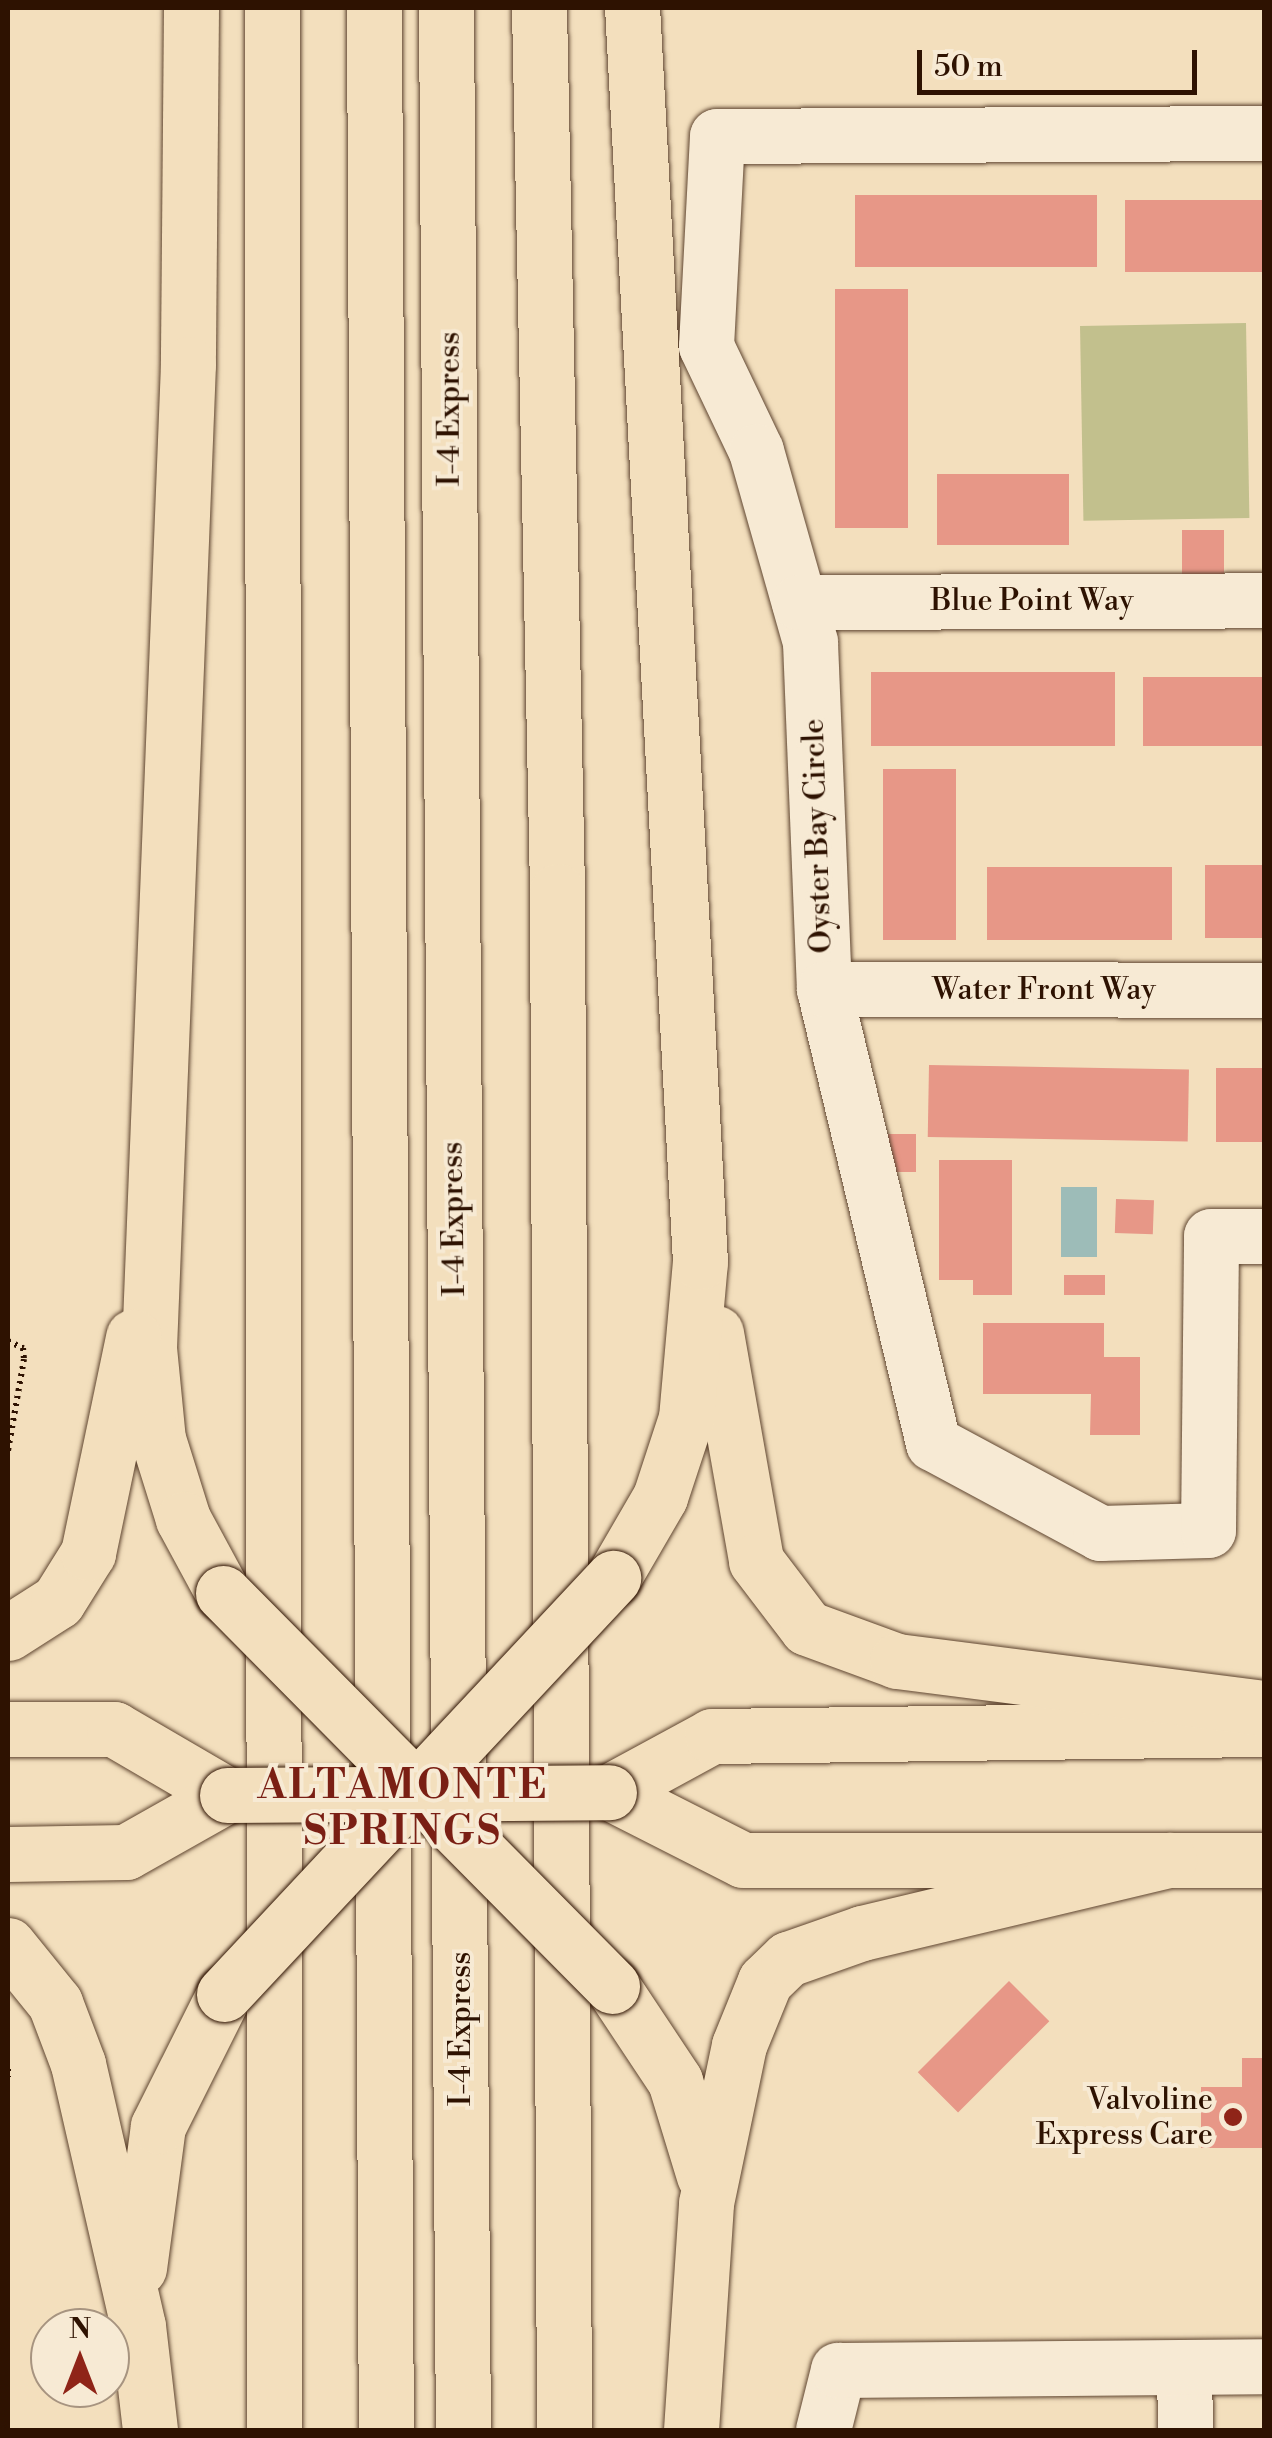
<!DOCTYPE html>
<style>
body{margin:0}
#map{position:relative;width:1272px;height:2438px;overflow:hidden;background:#f3dfbd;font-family:"Libre Bodoni",serif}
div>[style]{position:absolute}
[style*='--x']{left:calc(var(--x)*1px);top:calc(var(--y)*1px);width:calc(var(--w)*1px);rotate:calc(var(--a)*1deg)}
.green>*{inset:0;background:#c2c08d;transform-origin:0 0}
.water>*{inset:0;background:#9dbcb8;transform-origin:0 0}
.building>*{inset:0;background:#e79787;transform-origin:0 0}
.path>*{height:6px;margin-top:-3px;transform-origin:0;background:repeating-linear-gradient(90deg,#2e1201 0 2.5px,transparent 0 7.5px)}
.roads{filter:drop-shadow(0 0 2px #5f4530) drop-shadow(0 0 2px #5f4530)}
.minor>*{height:55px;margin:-27.5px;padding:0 27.5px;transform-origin:27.5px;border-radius:27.5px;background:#f7ead4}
.major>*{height:55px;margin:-27.5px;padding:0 27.5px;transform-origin:27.5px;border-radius:27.5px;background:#f3dfbd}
.highway>*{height:55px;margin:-27.5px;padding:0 27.5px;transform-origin:27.5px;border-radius:27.5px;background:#f3dfbd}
.bridges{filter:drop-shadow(0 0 2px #2e1201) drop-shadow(0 0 2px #2e1201)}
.major-bridge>*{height:55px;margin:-27.5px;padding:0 27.5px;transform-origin:27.5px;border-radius:27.5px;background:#f3dfbd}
.highway-bridge>*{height:55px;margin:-27.5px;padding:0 27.5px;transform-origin:27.5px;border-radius:27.5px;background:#f3dfbd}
.dots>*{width:28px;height:28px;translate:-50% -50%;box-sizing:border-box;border:5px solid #f7ead4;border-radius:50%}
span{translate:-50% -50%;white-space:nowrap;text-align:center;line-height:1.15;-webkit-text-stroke:8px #f7ead4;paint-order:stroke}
.street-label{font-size:30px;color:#2e1201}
.poi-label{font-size:30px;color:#2e1201}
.right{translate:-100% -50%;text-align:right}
.district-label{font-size:40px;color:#7a1f14;font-weight:700;letter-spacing:2.5px}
.frame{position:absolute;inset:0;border:10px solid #2e1201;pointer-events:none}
.north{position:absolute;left:30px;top:2308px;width:100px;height:100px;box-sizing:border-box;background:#f7ead4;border:2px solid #a79480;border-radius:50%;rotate:0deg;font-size:28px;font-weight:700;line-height:40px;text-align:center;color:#2e1201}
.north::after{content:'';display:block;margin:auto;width:35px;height:45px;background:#8f2418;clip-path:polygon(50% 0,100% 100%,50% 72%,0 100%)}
.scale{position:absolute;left:917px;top:50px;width:280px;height:45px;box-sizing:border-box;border:5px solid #2e1201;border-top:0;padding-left:12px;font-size:30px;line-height:35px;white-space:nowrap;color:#2e1201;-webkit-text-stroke:8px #f7ead4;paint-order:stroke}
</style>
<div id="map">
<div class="green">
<div style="left:1246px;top:323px;width:195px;height:166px;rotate:89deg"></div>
</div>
<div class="water">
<div style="left:1061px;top:1187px;width:36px;height:70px"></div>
</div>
<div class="building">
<div style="left:855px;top:195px;width:242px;height:72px"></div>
<div style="left:1125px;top:200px;width:139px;height:72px"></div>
<div style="left:835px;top:289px;width:73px;height:239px"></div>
<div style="left:937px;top:474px;width:132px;height:71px"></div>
<div style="left:1182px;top:530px;width:42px;height:45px"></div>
<div style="left:871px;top:672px;width:244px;height:74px"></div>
<div style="left:1264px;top:677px;width:69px;height:121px;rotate:90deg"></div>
<div style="left:883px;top:769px;width:73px;height:171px"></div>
<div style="left:1264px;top:865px;width:73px;height:59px;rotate:90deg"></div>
<div style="left:987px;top:867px;width:185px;height:73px"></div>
<div style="left:929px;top:1065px;width:260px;height:72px;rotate:1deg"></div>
<div style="left:1216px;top:1068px;width:48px;height:74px"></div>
<div style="left:888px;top:1134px;width:28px;height:38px"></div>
<div style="clip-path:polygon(939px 1160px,1012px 1160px,1012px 1295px,973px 1295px,973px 1280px,939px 1280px)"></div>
<div style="left:1116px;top:1199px;width:38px;height:34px;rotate:2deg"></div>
<div style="left:1064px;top:1275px;width:41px;height:20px"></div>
<div style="clip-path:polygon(983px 1323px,1104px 1323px,1104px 1357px,1140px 1357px,1140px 1435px,1090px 1435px,1091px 1394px,983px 1394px)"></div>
<div style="left:1009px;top:1981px;width:57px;height:129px;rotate:45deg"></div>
<div style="clip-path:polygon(1242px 2058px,1264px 2058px,1264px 2148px,1201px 2148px,1201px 2087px,1242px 2087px)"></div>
</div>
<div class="path">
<div style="--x:8;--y:1341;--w:17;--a:25"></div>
<div style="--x:23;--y:1348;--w:11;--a:85"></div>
<div style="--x:24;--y:1359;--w:93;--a:99.9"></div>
<div style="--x:8;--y:2069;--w:8;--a:90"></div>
</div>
<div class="roads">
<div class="minor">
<div style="--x:1264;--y:133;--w:547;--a:179.69"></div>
<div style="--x:717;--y:136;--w:210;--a:93"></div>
<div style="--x:706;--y:346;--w:116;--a:64.5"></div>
<div style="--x:756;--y:451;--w:198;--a:74.2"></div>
<div style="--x:810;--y:642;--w:347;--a:87.7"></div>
<div style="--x:824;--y:989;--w:467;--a:76.5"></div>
<div style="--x:933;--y:1443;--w:190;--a:28.3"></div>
<div style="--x:1100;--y:1533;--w:108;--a:-1.6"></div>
<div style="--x:1208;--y:1530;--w:294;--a:-89.4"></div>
<div style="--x:1211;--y:1236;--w:53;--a:0"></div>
<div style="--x:799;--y:602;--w:465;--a:-0.2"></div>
<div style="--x:824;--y:989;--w:440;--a:0.1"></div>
<div style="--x:1184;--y:2367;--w:63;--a:89.1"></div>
<div style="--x:823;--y:2430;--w:62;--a:-76"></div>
<div style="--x:838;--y:2370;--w:426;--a:-0.5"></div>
</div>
<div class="major">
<div style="--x:8;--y:1729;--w:106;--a:0"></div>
<div style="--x:114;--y:1729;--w:131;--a:30.3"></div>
<div style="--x:609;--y:1792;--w:150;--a:26.9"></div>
<div style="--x:743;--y:1860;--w:521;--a:0"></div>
<div style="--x:609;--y:1792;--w:117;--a:-28.5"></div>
<div style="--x:712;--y:1736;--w:552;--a:-0.73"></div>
<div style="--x:8;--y:1854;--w:118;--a:-1"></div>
<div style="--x:126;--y:1852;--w:116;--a:-29.4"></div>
</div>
<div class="highway">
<div style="--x:191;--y:8;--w:356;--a:90.5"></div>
<div style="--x:188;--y:364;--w:985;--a:92.27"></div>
<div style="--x:149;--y:1348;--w:91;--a:84.4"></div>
<div style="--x:158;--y:1439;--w:84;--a:72.6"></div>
<div style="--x:183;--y:1519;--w:84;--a:61.6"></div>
<div style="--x:272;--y:8;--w:2422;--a:89.95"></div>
<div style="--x:374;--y:8;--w:2422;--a:89.72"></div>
<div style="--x:446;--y:8;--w:2422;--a:89.6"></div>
<div style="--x:539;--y:8;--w:883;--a:88.83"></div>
<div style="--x:557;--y:891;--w:1539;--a:89.74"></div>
<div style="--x:716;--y:1333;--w:231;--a:80"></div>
<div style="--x:756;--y:1561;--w:84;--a:52.7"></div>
<div style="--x:807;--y:1628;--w:96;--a:20.1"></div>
<div style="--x:897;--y:1661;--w:370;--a:7.3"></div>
<div style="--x:613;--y:1578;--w:94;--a:-59.9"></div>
<div style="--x:660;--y:1497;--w:83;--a:-71.8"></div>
<div style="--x:686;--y:1418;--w:157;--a:-84.9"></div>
<div style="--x:700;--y:1262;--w:1256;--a:-93.1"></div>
<div style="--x:8;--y:1633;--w:59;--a:-32.6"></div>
<div style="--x:58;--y:1601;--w:57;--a:-58"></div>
<div style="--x:88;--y:1553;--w:221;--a:-78.2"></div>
<div style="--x:8;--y:1945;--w:75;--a:51"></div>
<div style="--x:55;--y:2003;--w:65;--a:69.3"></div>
<div style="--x:78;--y:2064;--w:269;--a:77.1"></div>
<div style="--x:138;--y:2326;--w:105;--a:83.4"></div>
<div style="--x:612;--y:1986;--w:114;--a:56.4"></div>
<div style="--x:675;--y:2081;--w:99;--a:73"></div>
<div style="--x:139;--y:2268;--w:143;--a:-82.4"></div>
<div style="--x:158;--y:2126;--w:148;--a:-63.4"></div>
<div style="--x:691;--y:2430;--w:227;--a:-86.2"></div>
<div style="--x:706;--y:2203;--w:161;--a:-78.2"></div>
<div style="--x:739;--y:2045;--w:69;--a:-67.9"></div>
<div style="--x:765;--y:1981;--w:32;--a:-44"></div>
<div style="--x:788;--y:1959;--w:78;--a:-19.4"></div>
<div style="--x:862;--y:1933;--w:316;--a:-13.4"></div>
</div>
</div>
<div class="bridges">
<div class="major-bridge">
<div style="--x:227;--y:1795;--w:382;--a:-0.4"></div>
</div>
<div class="highway-bridge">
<div style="--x:223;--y:1593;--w:553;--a:45.29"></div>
<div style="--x:224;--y:1994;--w:570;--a:-46.92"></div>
</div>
</div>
<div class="dots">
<div style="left:1233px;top:2117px;background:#8f2418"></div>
</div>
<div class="street-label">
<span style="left:450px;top:409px;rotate:-90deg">I-4 Express</span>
<span style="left:1032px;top:601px">Blue Point Way</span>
<span style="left:818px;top:836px;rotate:-92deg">Oyster Bay Circle</span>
<span style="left:1044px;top:990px">Water Front Way</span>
<span style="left:454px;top:1219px;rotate:-91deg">I-4 Express</span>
<span style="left:461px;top:2029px;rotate:-90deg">I-4 Express</span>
</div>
<div class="poi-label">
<span class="right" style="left:1213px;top:2117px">Valvoline<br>Express Care</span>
</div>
<div class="district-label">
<span style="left:403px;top:1809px">ALTAMONTE<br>SPRINGS</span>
</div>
<div class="frame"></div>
<div class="north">N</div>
<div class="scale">50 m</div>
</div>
